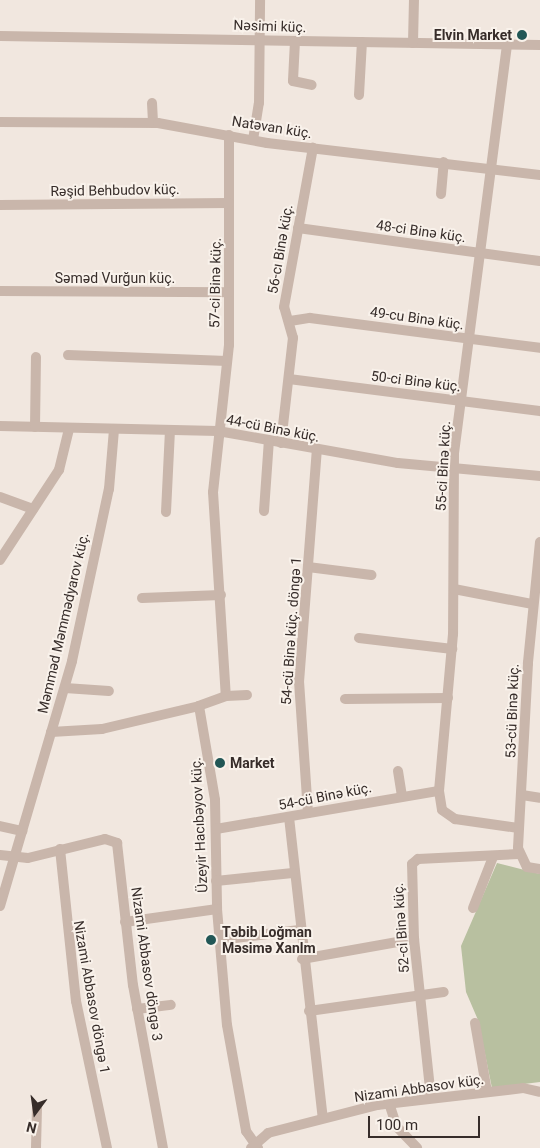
<!DOCTYPE html>
<meta charset="utf-8">
<style>
body{margin:0}
#map{position:relative;width:540px;height:1148px;overflow:hidden;background:#f1e7df;font-family:Roboto,sans-serif}
div>[style]{position:absolute}
[style*='--x']{left:calc(var(--x)*1px);top:calc(var(--y)*1px);width:calc(var(--w)*1px);rotate:calc(var(--a)*1deg)}
.green>*{inset:0;background:#b8c0a0}
.minor>*{height:10px;margin:-5px;padding:0 5px;transform-origin:5px;border-radius:5px;background:#c9b6ab}
.dots>*{width:14px;height:14px;translate:-50% -50%;box-sizing:border-box;border:2px solid #f9f2eb;border-radius:50%}
span{translate:-50% -50%;white-space:nowrap;text-align:center;line-height:1.15;-webkit-text-stroke:4px #f9f2eb;paint-order:stroke}
.street-label{font-size:14px;color:#372d2a}
.poi-label{font-size:14px;color:#372d2a;font-weight:700}
.right{translate:-100% -50%;text-align:right}
.left{translate:0 -50%;text-align:left}
.north{position:absolute;left:10px;top:1088px;width:50px;height:50px;-webkit-text-stroke:4px #f9f2eb;paint-order:stroke;rotate:194deg;font-size:14px;font-weight:700;line-height:20px;text-align:center;color:#372d2a}
.north::after{content:'';display:block;margin:auto;width:18px;height:22px;background:#372d2a;clip-path:polygon(50% 0,100% 100%,50% 72%,0 100%)}
.scale{position:absolute;left:368px;top:1116px;width:112px;height:22px;box-sizing:border-box;border:2px solid #372d2a;border-top:0;padding-left:6px;font-size:15px;line-height:18px;white-space:nowrap;color:#372d2a;-webkit-text-stroke:4px #f9f2eb;paint-order:stroke}
</style>
<div id="map">
<div class="green">
<div style="clip-path:polygon(497px 863px,540px 874px,540px 1082px,492px 1088px,478px 1020px,466px 992px,461px 946px)"></div>
</div>
<div class="minor">
<div style="--x:0;--y:36;--w:540;--a:0.95"></div>
<div style="--x:295;--y:41;--w:40;--a:92.9"></div>
<div style="--x:293;--y:81;--w:19;--a:12"></div>
<div style="--x:413;--y:43;--w:43;--a:-88.7"></div>
<div style="--x:507;--y:45;--w:411;--a:97.4"></div>
<div style="--x:454;--y:453;--w:181;--a:90.3"></div>
<div style="--x:453;--y:634;--w:158;--a:95.1"></div>
<div style="--x:439;--y:791;--w:19;--a:81"></div>
<div style="--x:442;--y:810;--w:16;--a:35"></div>
<div style="--x:455;--y:819;--w:64;--a:8.1"></div>
<div style="--x:359;--y:95;--w:53;--a:-86.8"></div>
<div style="--x:152;--y:103;--w:20;--a:87"></div>
<div style="--x:0;--y:122;--w:158;--a:0.4"></div>
<div style="--x:158;--y:123;--w:111;--a:10.4"></div>
<div style="--x:267;--y:143;--w:275;--a:6.7"></div>
<div style="--x:229;--y:135;--w:210;--a:90"></div>
<div style="--x:229;--y:345;--w:148;--a:96.2"></div>
<div style="--x:213;--y:492;--w:204;--a:86.4"></div>
<div style="--x:226;--y:696;--w:29;--a:160"></div>
<div style="--x:199;--y:706;--w:95;--a:80.3"></div>
<div style="--x:215;--y:800;--w:109;--a:88.9"></div>
<div style="--x:217;--y:909;--w:116;--a:85.1"></div>
<div style="--x:227;--y:1025;--w:108;--a:79.8"></div>
<div style="--x:246;--y:1131;--w:21;--a:55"></div>
<div style="--x:253;--y:140;--w:37;--a:-81"></div>
<div style="--x:259;--y:103;--w:103;--a:-89.4"></div>
<div style="--x:441;--y:194;--w:32;--a:-85"></div>
<div style="--x:0;--y:205;--w:229;--a:-0.5"></div>
<div style="--x:298;--y:228;--w:244;--a:7.8"></div>
<div style="--x:0;--y:291;--w:229;--a:0.3"></div>
<div style="--x:290;--y:321;--w:20;--a:-9"></div>
<div style="--x:310;--y:318;--w:232;--a:7.4"></div>
<div style="--x:68;--y:355;--w:159;--a:2.2"></div>
<div style="--x:289;--y:379;--w:253;--a:7.3"></div>
<div style="--x:0;--y:426;--w:218;--a:1.3"></div>
<div style="--x:218;--y:431;--w:183;--a:10.1"></div>
<div style="--x:398;--y:463;--w:143;--a:5.2"></div>
<div style="--x:35;--y:427;--w:70;--a:-89.2"></div>
<div style="--x:281;--y:443;--w:106;--a:-83.5"></div>
<div style="--x:293;--y:338;--w:32;--a:-106"></div>
<div style="--x:284;--y:307;--w:162;--a:-79.7"></div>
<div style="--x:0;--y:497;--w:35;--a:20"></div>
<div style="--x:264;--y:511;--w:71;--a:-86"></div>
<div style="--x:166;--y:512;--w:82;--a:-87.2"></div>
<div style="--x:540;--y:542;--w:122;--a:95.7"></div>
<div style="--x:528;--y:663;--w:185;--a:93.1"></div>
<div style="--x:518;--y:848;--w:21;--a:65"></div>
<div style="--x:527;--y:867;--w:13;--a:9"></div>
<div style="--x:0;--y:560;--w:108;--a:-56.8"></div>
<div style="--x:59;--y:470;--w:42;--a:-76.3"></div>
<div style="--x:308;--y:567;--w:64;--a:7.2"></div>
<div style="--x:454;--y:589;--w:79;--a:10.9"></div>
<div style="--x:142;--y:598;--w:79;--a:-2.2"></div>
<div style="--x:359;--y:638;--w:94;--a:6.7"></div>
<div style="--x:65;--y:688;--w:44;--a:3.9"></div>
<div style="--x:226;--y:696;--w:21;--a:-3"></div>
<div style="--x:345;--y:699;--w:103;--a:-0.6"></div>
<div style="--x:51;--y:732;--w:51;--a:-3.4"></div>
<div style="--x:102;--y:729;--w:100;--a:-13.3"></div>
<div style="--x:398;--y:771;--w:24;--a:81"></div>
<div style="--x:522;--y:795;--w:18;--a:9"></div>
<div style="--x:308;--y:813;--w:131;--a:-93.9"></div>
<div style="--x:299;--y:682;--w:233;--a:-85.6"></div>
<div style="--x:289;--y:817;--w:303;--a:83.6"></div>
<div style="--x:0;--y:826;--w:23;--a:13"></div>
<div style="--x:216;--y:829;--w:226;--a:-9.7"></div>
<div style="--x:60;--y:849;--w:153;--a:84"></div>
<div style="--x:76;--y:1001;--w:150;--a:78.1"></div>
<div style="--x:0;--y:855;--w:28;--a:6"></div>
<div style="--x:28;--y:858;--w:79;--a:-13.9"></div>
<div style="--x:105;--y:839;--w:13;--a:18"></div>
<div style="--x:117;--y:843;--w:143;--a:83.6"></div>
<div style="--x:133;--y:985;--w:166;--a:79.6"></div>
<div style="--x:216;--y:881;--w:77;--a:-5.9"></div>
<div style="--x:0;--y:906;--w:255;--a:-73.6"></div>
<div style="--x:72;--y:661;--w:176;--a:-77.9"></div>
<div style="--x:109;--y:489;--w:59;--a:-85.2"></div>
<div style="--x:473;--y:908;--w:55;--a:-68.6"></div>
<div style="--x:125;--y:922;--w:93;--a:-8"></div>
<div style="--x:219;--y:940;--w:81;--a:-7.1"></div>
<div style="--x:302;--y:959;--w:114;--a:-10.1"></div>
<div style="--x:137;--y:1009;--w:34;--a:-7"></div>
<div style="--x:309;--y:1011;--w:136;--a:-8"></div>
<div style="--x:475;--y:1023;--w:70;--a:80.1"></div>
<div style="--x:431;--y:1098;--w:160;--a:-96.1"></div>
<div style="--x:414;--y:939;--w:75;--a:-91.5"></div>
<div style="--x:412;--y:864;--w:8;--a:-40"></div>
<div style="--x:418;--y:859;--w:101;--a:-2.8"></div>
<div style="--x:389;--y:1103;--w:25;--a:72"></div>
<div style="--x:397;--y:1127;--w:29;--a:46"></div>
<div style="--x:36;--y:1148;--w:40;--a:-88.6"></div>
<div style="--x:251;--y:1148;--w:23;--a:-41"></div>
<div style="--x:268;--y:1133;--w:113;--a:-14.4"></div>
<div style="--x:377;--y:1105;--w:147;--a:-6.6"></div>
<div style="--x:523;--y:1088;--w:17;--a:13"></div>
</div>
<div class="dots">
<div style="left:522px;top:35px;background:#225756"></div>
<div style="left:220px;top:763px;background:#225756"></div>
<div style="left:211px;top:940px;background:#225756"></div>
</div>
<div class="street-label">
<span style="left:270px;top:26px;rotate:2deg">Nəsimi küç.</span>
<span style="left:272px;top:127px;rotate:9deg">Natəvan küç.</span>
<span style="left:115px;top:190px;rotate:-1deg">Rəşid Behbudov küç.</span>
<span style="left:421px;top:231px;rotate:8deg">48-ci Binə küç.</span>
<span style="left:280px;top:249px;rotate:-80deg">56-cı Binə küç.</span>
<span style="left:115px;top:278px">Səməd Vurğun küç.</span>
<span style="left:215px;top:283px;rotate:-89deg">57-ci Binə küç.</span>
<span style="left:417px;top:318px;rotate:8deg">49-cu Binə küç.</span>
<span style="left:416px;top:381px;rotate:7deg">50-ci Binə küç.</span>
<span style="left:273px;top:428px;rotate:11deg">44-cü Binə küç.</span>
<span style="left:443px;top:466px;rotate:-87deg">55-ci Binə küç.</span>
<span style="left:63px;top:623px;rotate:-77deg">Məmməd Məmmədyarov küç.</span>
<span style="left:291px;top:631px;rotate:-86deg">54-cü Binə küç. döngə 1</span>
<span style="left:512px;top:711px;rotate:-88deg">53-cü Binə küç.</span>
<span style="left:325px;top:796px;rotate:-11deg">54-cü Binə küç.</span>
<span style="left:199px;top:825px;rotate:-93deg">Üzeyir Hacıbəyov küç.</span>
<span style="left:401px;top:928px;rotate:-94deg">52-ci Binə küç.</span>
<span style="left:147px;top:964px;rotate:82deg">Nizami Abbasov döngə 3</span>
<span style="left:92px;top:997px;rotate:80deg">Nizami Abbasov döngə 1</span>
<span style="left:419px;top:1088px;rotate:-8deg">Nizami Abbasov küç.</span>
</div>
<div class="poi-label">
<span class="right" style="left:512px;top:35px">Elvin Market</span>
<span class="left" style="left:230px;top:763px">Market</span>
<span class="left" style="left:222px;top:940px">Təbib Loğman<br>Məsimə Xanlm</span>
</div>
<div class="north">N</div>
<div class="scale">100 m</div>
</div>
